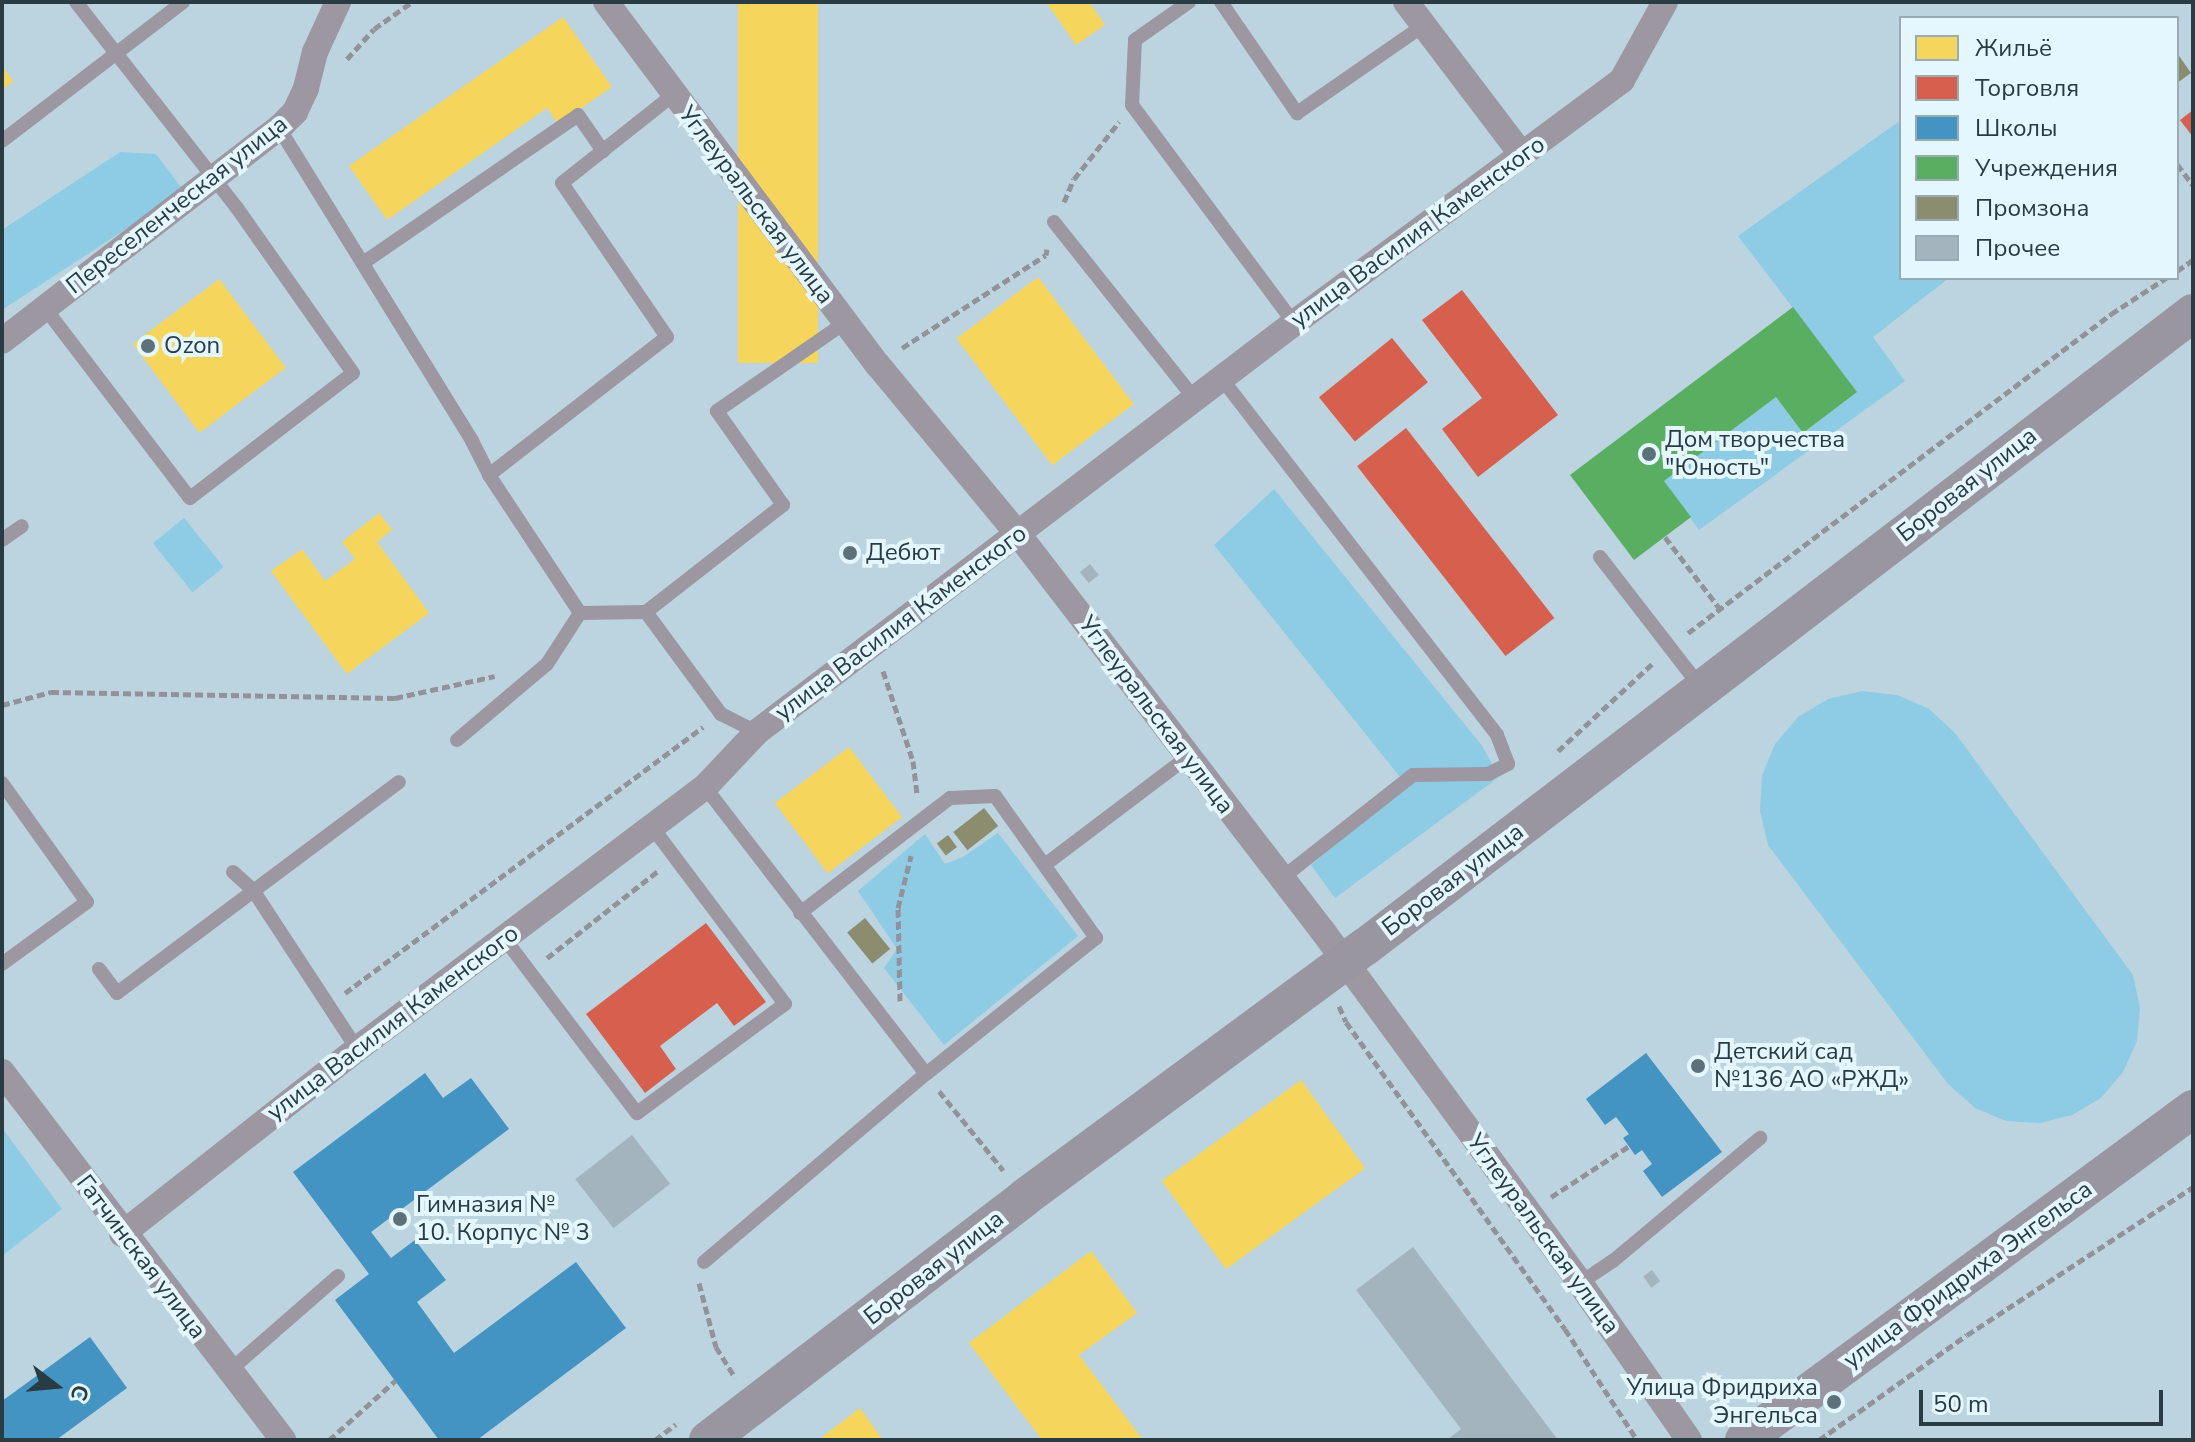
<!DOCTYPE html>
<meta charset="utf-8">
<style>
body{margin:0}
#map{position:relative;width:2195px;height:1442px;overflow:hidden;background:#bcd4df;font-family:"Nunito Sans",sans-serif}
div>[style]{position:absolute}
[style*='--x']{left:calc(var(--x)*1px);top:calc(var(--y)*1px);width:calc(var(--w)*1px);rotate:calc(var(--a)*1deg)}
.green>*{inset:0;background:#8ecbe4;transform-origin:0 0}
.homes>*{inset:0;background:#f6d55c;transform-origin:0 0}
.shops>*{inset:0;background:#d6604d;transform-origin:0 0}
.schools>*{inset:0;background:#4393c3}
.public>*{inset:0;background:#5aae61}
.industry>*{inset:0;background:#8c8c6e;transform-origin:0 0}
.building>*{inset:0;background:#a3b4bf;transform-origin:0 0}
.path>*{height:5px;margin-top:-2.5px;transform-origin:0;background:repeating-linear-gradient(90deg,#93929a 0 8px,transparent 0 12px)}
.lane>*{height:14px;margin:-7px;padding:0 7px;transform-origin:7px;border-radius:7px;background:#9d97a1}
.street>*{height:26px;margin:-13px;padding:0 13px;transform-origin:13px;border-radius:13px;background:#9d97a1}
.secondary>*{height:38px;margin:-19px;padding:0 19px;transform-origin:19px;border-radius:19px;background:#9995a1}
.dots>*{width:22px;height:22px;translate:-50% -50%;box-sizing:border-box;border:4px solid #e5f7fe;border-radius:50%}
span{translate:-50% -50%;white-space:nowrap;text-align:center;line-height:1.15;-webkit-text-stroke:8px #e5f7fe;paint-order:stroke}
.street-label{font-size:24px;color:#293b43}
.poi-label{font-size:24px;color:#293b43}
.left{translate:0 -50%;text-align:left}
.right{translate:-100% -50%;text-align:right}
.frame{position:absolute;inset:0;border:4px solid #293b43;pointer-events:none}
.legend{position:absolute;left:1899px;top:16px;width:280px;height:264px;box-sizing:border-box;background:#e5f7fe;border:2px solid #9aacb3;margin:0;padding:10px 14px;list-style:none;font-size:24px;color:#293b43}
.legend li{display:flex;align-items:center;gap:16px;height:40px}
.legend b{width:40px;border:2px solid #9aacb3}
.north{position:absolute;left:16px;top:1346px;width:80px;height:80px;-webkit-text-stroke:6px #e5f7fe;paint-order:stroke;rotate:106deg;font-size:22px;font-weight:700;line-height:32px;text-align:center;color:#293b43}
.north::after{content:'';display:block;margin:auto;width:28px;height:36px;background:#293b43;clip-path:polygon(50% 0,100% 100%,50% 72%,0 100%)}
.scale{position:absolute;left:1919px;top:1390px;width:244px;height:36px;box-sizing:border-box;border:4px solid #293b43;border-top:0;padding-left:10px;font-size:24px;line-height:28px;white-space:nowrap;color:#293b43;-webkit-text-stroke:6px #e5f7fe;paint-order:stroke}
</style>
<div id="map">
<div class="green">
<div style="clip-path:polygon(1901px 120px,1901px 278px,1949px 278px,1873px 337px,1905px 381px,1699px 530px,1664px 481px,1776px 397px,1803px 433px,1857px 392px,1738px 236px)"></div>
<div style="clip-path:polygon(120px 152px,156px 154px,184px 191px,2px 310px,2px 230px)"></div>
<div style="clip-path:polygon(1274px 489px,1483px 747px,1499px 777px,1335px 898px,1311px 865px,1402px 790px,1400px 777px,1214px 545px)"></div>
<div style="left:184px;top:518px;width:63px;height:40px;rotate:51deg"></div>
<div style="clip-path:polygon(1862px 691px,1897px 695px,1929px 709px,1955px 733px,2133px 975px,2140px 1008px,2137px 1041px,2123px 1072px,2101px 1098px,2072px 1115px,2040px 1123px,2006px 1121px,1975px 1108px,1948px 1084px,1768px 845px,1760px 811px,1762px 776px,1775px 744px,1798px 717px,1828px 699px)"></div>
<div style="clip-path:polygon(998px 833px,1078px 936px,944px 1045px,884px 968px,897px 949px,858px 891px,925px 834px,945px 864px,963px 857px)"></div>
<div style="clip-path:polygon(2px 1128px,62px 1209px,2px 1256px)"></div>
</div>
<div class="homes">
<div style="left:738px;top:2px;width:80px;height:361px"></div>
<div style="clip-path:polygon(1046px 2px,1089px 2px,1105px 25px,1076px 45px)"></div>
<div style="clip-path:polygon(563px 17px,612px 87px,558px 124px,547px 108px,387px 220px,349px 166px)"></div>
<div style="clip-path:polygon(2px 66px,13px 81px,2px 90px)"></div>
<div style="left:1038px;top:277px;width:159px;height:102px;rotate:53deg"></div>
<div style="left:219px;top:279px;width:111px;height:108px;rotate:53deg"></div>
<div style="clip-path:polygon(379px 513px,392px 530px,377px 542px,429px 613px,347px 674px,271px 571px,302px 549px,325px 581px,355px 559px,342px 542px)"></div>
<div style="left:849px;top:747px;width:88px;height:93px;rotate:53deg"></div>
<div style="left:1301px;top:1080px;width:109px;height:172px;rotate:54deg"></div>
<div style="clip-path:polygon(1091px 1251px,1137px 1313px,1079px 1355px,1143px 1440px,1042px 1440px,969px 1343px)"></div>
<div style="clip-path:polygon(860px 1408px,883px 1440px,818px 1440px)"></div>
</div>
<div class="shops">
<div style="clip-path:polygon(2193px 110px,2193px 137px,2180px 120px)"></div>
<div style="clip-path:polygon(1462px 290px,1558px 415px,1478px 477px,1442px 429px,1482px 398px,1422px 320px)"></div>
<div style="left:1392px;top:338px;width:57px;height:94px;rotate:51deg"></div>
<div style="left:1406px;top:428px;width:241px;height:62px;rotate:52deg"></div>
<div style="clip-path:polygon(706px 923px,766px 1002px,734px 1026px,717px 1003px,660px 1046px,676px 1069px,645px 1093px,586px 1014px)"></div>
</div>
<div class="schools">
<div style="clip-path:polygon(1646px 1053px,1722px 1152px,1662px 1197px,1643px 1171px,1652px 1164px,1642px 1150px,1635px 1155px,1623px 1138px,1629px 1134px,1616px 1117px,1605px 1125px,1586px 1099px)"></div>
<div style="clip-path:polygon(425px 1073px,443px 1098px,471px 1078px,509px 1129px,371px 1232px,391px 1258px,415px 1240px,446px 1280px,417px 1302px,454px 1353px,576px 1262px,626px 1328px,477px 1440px,439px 1440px,335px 1300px,369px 1274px,293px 1172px)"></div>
<div style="clip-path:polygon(90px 1337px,127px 1388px,56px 1440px,2px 1440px,2px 1401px)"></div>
</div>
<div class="public">
<div style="clip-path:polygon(1793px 307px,1857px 392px,1803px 433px,1776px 397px,1664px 481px,1691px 517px,1634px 560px,1570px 475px)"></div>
</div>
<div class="industry">
<div style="clip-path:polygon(2177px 53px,2191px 73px,2177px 83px)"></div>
<div style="left:984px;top:808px;width:23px;height:39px;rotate:52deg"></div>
<div style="left:948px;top:835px;width:15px;height:14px;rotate:53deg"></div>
<div style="left:865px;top:918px;width:40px;height:23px;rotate:51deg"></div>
</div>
<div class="building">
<div style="left:1090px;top:564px;width:14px;height:13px;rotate:51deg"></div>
<div style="left:632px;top:1135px;width:62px;height:72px;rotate:52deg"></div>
<div style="clip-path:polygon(1413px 1247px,1558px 1440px,1447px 1440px,1461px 1429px,1356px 1290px)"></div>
<div style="left:1652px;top:1270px;width:14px;height:11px;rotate:54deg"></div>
</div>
<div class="path">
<div style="--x:347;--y:59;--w:40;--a:-48"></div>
<div style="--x:374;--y:29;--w:47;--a:-35.4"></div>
<div style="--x:2177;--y:164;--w:26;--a:53"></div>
<div style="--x:1064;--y:202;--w:25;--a:-67"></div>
<div style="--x:1074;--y:179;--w:73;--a:-51.7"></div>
<div style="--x:2177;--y:271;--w:19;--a:-35"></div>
<div style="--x:902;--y:348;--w:171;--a:-32.9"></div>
<div style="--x:1046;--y:255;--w:6;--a:-81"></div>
<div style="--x:1665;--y:537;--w:91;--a:52.6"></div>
<div style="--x:1688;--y:633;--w:530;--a:-37.02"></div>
<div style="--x:2111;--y:314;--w:66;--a:-33.2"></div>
<div style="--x:883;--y:671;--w:95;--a:71.6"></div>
<div style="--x:913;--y:761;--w:35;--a:83"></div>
<div style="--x:2;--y:705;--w:51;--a:-14.9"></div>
<div style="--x:51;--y:692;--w:344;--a:1"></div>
<div style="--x:395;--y:698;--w:102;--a:-12.4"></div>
<div style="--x:1558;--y:751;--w:129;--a:-42.8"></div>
<div style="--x:547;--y:958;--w:141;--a:-38.1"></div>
<div style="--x:345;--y:993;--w:446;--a:-36.6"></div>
<div style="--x:900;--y:1001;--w:93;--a:-91.2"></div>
<div style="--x:898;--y:908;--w:54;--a:-76"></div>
<div style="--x:1339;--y:1006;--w:17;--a:66"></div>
<div style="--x:1346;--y:1022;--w:377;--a:54.5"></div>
<div style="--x:1565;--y:1329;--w:132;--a:57"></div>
<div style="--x:939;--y:1091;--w:102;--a:51"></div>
<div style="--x:1551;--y:1197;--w:93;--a:-33.2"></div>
<div style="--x:699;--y:1283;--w:66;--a:75.1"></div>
<div style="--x:716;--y:1347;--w:36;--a:58"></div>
<div style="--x:329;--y:1440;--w:89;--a:-41.8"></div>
<div style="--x:655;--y:1440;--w:26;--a:-37"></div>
<div style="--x:1819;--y:1440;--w:181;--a:-35.4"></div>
<div style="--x:1967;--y:1335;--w:270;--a:-33.2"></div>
</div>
<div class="lane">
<div style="--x:1189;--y:2;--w:66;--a:144.9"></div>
<div style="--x:1135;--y:40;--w:65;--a:92.6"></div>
<div style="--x:1132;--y:105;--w:272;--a:53.4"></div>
<div style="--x:1221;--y:2;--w:135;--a:55.6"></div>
<div style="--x:1297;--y:113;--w:155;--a:-34.7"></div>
<div style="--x:279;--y:128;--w:368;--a:58.3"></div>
<div style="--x:472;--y:441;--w:38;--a:63"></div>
<div style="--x:489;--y:475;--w:165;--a:56.6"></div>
<div style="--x:580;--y:613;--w:66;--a:-0.9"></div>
<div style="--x:646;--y:612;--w:127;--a:53.7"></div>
<div style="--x:721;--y:714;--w:40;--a:26.6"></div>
<div style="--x:2;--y:141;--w:228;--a:-37.5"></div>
<div style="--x:1054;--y:222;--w:226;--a:51.5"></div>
<div style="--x:363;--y:263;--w:261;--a:-34.5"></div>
<div style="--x:578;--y:115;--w:44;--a:55.2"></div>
<div style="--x:45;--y:308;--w:239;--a:52.7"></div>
<div style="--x:190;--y:498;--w:205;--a:-37.5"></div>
<div style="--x:353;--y:373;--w:202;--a:-125.1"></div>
<div style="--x:237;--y:208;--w:261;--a:-128"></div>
<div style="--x:1222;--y:379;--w:450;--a:52.3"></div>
<div style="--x:1497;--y:735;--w:31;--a:69"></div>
<div style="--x:1508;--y:764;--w:22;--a:153"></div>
<div style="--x:1488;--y:774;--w:75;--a:179.2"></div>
<div style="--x:1413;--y:775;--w:167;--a:141.8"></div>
<div style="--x:489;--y:475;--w:225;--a:-37.8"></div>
<div style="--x:667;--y:337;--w:186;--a:-124.3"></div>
<div style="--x:562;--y:183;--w:142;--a:-38.4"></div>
<div style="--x:2;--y:540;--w:24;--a:-35"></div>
<div style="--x:1600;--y:557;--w:167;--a:52.3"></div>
<div style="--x:646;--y:612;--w:174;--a:-38"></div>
<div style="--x:783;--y:505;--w:115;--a:-125.1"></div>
<div style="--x:717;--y:411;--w:157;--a:-34.6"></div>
<div style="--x:457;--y:740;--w:118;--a:-40.2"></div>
<div style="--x:547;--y:664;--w:61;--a:-57.1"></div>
<div style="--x:2;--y:783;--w:146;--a:54.5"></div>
<div style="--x:87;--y:902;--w:105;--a:143.9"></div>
<div style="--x:705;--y:787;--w:362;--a:52.4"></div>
<div style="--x:1046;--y:864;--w:179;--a:-37.1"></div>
<div style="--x:233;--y:872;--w:27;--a:42"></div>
<div style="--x:253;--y:890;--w:190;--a:56.8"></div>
<div style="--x:504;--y:938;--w:220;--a:52.8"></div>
<div style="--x:637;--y:1113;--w:184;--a:-36.4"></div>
<div style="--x:785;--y:1004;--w:221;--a:-126.9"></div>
<div style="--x:99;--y:969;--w:30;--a:53"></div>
<div style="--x:117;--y:993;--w:352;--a:-36.8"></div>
<div style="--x:704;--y:1262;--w:291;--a:-40.3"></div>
<div style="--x:926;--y:1074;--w:218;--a:-38.7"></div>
<div style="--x:1096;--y:938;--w:174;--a:-125.4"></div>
<div style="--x:995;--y:796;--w:45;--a:177.5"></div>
<div style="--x:950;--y:798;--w:189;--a:142.5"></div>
<div style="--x:1580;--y:1283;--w:40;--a:-34"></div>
<div style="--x:1613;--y:1261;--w:192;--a:-39.9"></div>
<div style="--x:228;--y:1372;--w:146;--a:-41.1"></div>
</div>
<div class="street">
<div style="--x:606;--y:2;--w:454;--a:53.2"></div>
<div style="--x:878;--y:365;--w:219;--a:50.4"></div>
<div style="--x:1018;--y:534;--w:499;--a:52.5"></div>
<div style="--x:1322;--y:930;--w:437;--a:53.8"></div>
<div style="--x:1580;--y:1283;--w:191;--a:55.2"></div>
<div style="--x:1406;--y:2;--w:192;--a:52.8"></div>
<div style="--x:2;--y:341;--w:349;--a:-37.6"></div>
<div style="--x:279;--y:128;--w:23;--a:-45"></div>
<div style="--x:295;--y:112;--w:26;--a:-65"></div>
<div style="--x:306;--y:88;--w:37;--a:-76"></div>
<div style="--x:315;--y:52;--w:55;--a:-65.3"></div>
<div style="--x:2;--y:1072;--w:463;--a:52.6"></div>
<div style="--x:122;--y:1234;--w:299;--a:-38.2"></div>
<div style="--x:357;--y:1049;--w:436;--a:-37"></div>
<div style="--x:705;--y:787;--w:76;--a:-46.6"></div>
<div style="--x:757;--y:732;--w:675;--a:-37.29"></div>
<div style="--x:1294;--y:323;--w:408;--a:-36.5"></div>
<div style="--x:1622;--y:80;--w:89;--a:-61.1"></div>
</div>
<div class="secondary">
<div style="--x:708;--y:1440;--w:398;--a:-37.4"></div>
<div style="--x:1024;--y:1198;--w:423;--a:-36.4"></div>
<div style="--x:1365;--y:947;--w:1043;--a:-37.44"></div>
<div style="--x:1744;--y:1440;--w:558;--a:-36.4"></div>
</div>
<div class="dots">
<div style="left:148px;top:346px;background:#5c717a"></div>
<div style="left:1649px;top:454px;background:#5c717a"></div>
<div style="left:850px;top:553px;background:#5c717a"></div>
<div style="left:1698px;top:1066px;background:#5c717a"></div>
<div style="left:400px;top:1219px;background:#5c717a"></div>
<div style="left:1834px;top:1402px;background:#5c717a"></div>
</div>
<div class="street-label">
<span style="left:177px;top:205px;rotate:-38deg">Переселенческая улица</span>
<span style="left:756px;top:205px;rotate:53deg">Углеуральская улица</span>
<span style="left:1418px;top:232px;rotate:-36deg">улица Василия Каменского</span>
<span style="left:1967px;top:485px;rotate:-38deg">Боровая улица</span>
<span style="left:901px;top:623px;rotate:-37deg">улица Василия Каменского</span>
<span style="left:1156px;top:715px;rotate:53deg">Углеуральская улица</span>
<span style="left:1453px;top:880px;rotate:-37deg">Боровая улица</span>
<span style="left:393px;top:1023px;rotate:-37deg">улица Василия Каменского</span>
<span style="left:1543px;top:1234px;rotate:54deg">Углеуральская улица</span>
<span style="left:141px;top:1257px;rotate:53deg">Гатчинская улица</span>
<span style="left:934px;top:1268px;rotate:-38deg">Боровая улица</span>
<span style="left:1968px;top:1275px;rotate:-36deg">улица Фридриха Энгельса</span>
</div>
<div class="poi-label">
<span class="left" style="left:164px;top:346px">Ozon</span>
<span class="left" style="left:1665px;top:454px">Дом творчества<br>"Юность"</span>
<span class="left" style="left:866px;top:553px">Дебют</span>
<span class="left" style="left:1714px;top:1066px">Детский сад<br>№136 АО «РЖД»</span>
<span class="left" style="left:416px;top:1219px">Гимназия №<br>10. Корпус № 3</span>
<span class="right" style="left:1818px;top:1402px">Улица Фридриха<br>Энгельса</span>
</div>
<div class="frame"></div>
<ul class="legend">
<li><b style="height:22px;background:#f6d55c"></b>Жильё</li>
<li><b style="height:22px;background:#d6604d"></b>Торговля</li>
<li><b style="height:22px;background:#4393c3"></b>Школы</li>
<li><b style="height:22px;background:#5aae61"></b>Учреждения</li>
<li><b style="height:22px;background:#8c8c6e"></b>Промзона</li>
<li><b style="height:22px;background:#a3b4bf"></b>Прочее</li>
</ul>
<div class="north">С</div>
<div class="scale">50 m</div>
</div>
